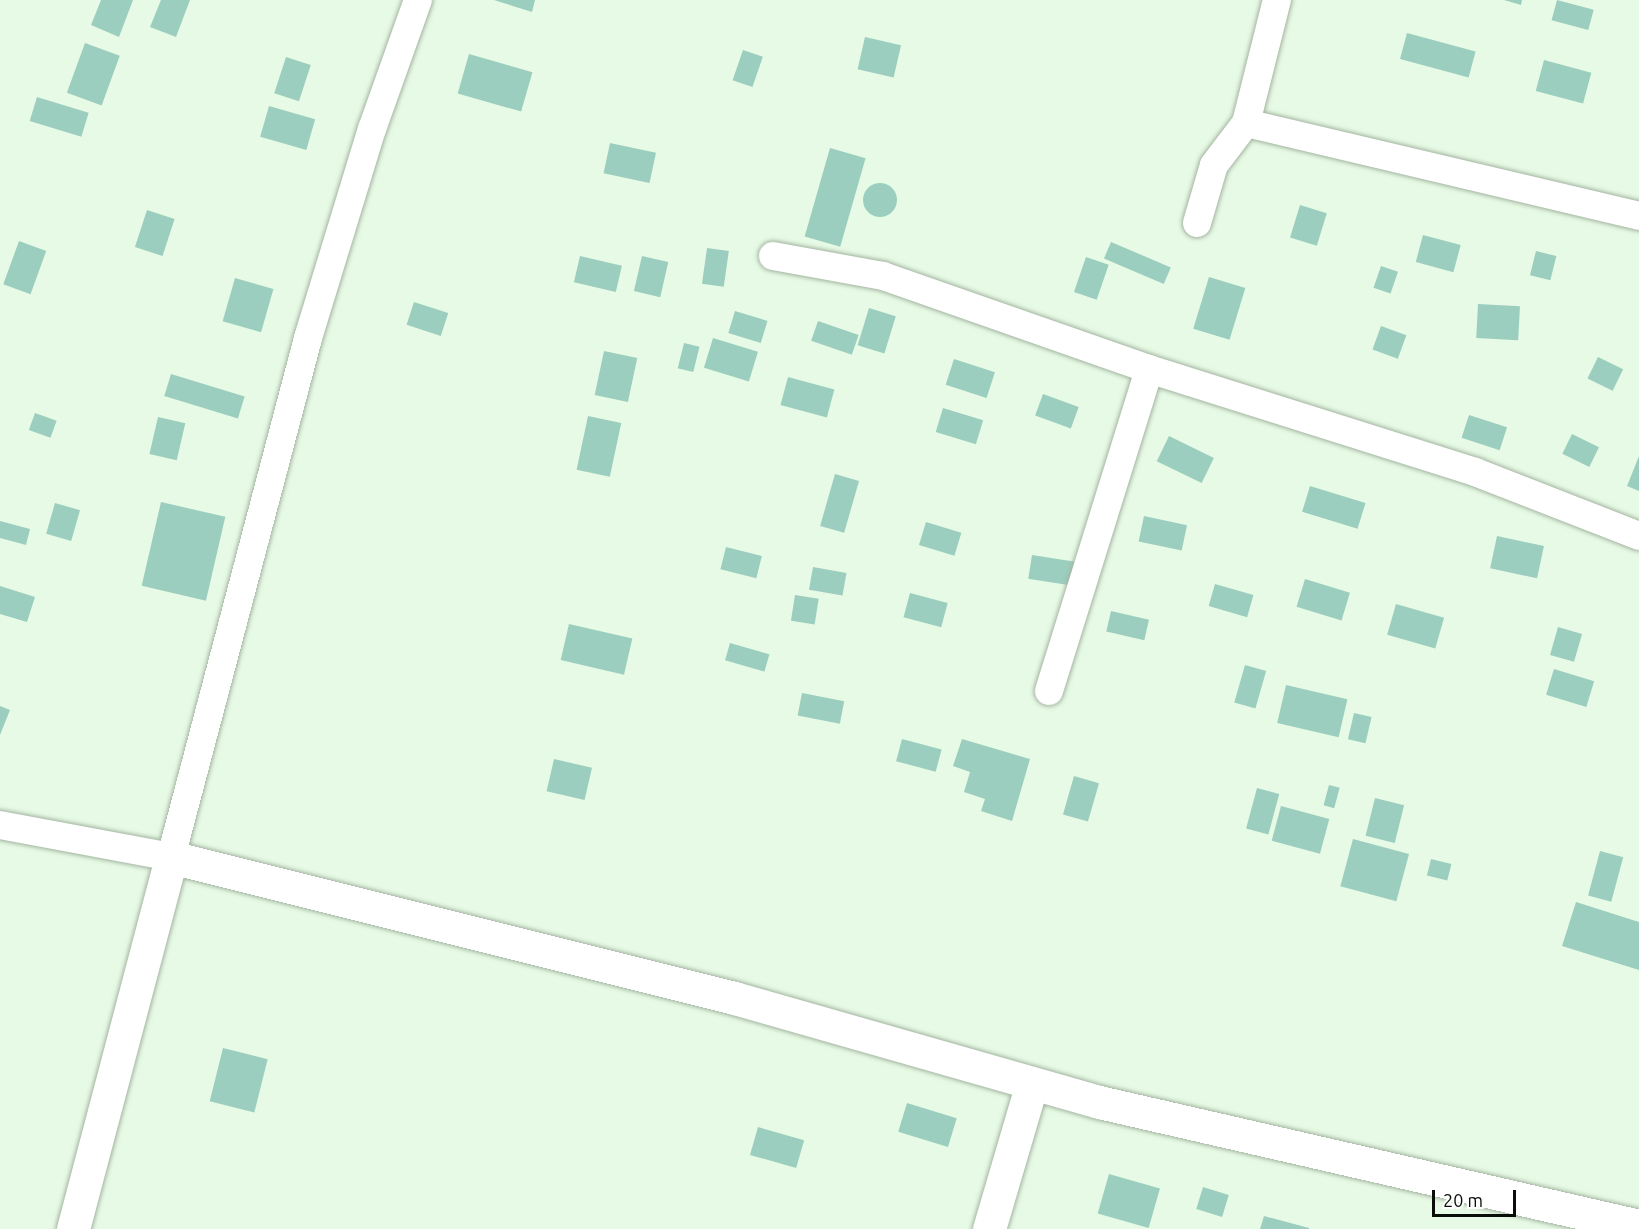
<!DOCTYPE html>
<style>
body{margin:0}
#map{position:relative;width:1639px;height:1229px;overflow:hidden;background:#e7fae5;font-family:Ubuntu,sans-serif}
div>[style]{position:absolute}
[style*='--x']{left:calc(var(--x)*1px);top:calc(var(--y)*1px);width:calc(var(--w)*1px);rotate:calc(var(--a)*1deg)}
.building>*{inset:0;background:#9ccebf;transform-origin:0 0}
.round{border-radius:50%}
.roads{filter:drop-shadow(0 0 2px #a3b5a1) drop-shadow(0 0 2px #a3b5a1)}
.minor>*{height:28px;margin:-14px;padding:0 14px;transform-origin:14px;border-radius:14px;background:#fff}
.tertiary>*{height:33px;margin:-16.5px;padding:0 16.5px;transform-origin:16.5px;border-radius:16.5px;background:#fff}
.secondary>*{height:33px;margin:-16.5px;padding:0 16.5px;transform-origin:16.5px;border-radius:16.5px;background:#fff}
span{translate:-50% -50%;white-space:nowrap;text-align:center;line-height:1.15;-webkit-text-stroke:6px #fff;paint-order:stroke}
.scale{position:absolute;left:1432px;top:1190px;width:84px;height:27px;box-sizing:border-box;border:3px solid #080e07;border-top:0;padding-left:8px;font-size:18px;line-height:21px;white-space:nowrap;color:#080e07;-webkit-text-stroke:4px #fff;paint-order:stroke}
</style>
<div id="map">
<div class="building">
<div style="clip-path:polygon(101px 0,133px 0,119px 37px,91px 25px)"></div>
<div style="clip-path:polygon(161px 0,190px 0,176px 37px,150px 27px)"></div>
<div style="clip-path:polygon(494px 0,535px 0,532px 12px)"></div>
<div style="clip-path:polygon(1504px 0,1522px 0,1521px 5px)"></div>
<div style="left:1557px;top:0;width:38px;height:21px;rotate:15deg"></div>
<div style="left:1407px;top:33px;width:71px;height:27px;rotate:15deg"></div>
<div style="left:865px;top:37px;width:37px;height:33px;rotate:13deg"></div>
<div style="left:85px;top:43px;width:37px;height:53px;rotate:20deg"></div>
<div style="left:743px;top:50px;width:21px;height:32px;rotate:19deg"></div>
<div style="left:469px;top:54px;width:66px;height:41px;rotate:16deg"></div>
<div style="left:286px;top:57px;width:26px;height:38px;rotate:18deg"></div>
<div style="left:1544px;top:60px;width:49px;height:32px;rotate:15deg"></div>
<div style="left:37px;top:97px;width:54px;height:25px;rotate:17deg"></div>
<div style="left:269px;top:106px;width:48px;height:32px;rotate:16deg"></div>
<div style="left:610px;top:143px;width:47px;height:31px;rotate:12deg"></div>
<div style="left:830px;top:148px;width:37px;height:92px;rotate:16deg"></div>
<div class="round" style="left:863px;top:183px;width:34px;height:34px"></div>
<div style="left:1300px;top:205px;width:28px;height:34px;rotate:17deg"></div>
<div style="left:147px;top:210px;width:29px;height:39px;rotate:18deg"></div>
<div style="left:1423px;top:235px;width:39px;height:28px;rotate:15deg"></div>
<div style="left:19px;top:241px;width:29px;height:46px;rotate:20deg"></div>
<div style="left:1111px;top:242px;width:65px;height:18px;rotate:23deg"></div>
<div style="left:707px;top:248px;width:22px;height:36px;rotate:8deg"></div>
<div style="left:1536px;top:251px;width:21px;height:25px;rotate:14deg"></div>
<div style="left:580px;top:256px;width:43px;height:27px;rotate:13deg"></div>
<div style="left:642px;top:256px;width:27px;height:36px;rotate:13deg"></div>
<div style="left:1086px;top:257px;width:24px;height:37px;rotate:19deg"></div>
<div style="left:1381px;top:266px;width:18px;height:23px;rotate:19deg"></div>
<div style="left:1209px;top:277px;width:38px;height:54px;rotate:17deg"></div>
<div style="left:235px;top:278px;width:40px;height:45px;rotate:16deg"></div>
<div style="left:414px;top:302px;width:36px;height:24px;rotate:18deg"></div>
<div style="left:1478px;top:304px;width:42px;height:34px;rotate:3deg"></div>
<div style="left:869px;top:308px;width:28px;height:39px;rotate:17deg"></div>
<div style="left:735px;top:311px;width:34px;height:23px;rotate:17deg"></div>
<div style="left:818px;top:321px;width:43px;height:21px;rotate:19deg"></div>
<div style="left:1381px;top:326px;width:27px;height:25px;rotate:20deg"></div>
<div style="left:713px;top:338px;width:47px;height:31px;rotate:17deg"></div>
<div style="left:684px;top:343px;width:16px;height:26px;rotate:14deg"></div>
<div style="left:604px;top:351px;width:34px;height:45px;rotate:12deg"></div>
<div style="left:1598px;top:357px;width:28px;height:24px;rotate:26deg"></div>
<div style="left:954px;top:359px;width:43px;height:27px;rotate:18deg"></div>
<div style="left:171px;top:374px;width:77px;height:23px;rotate:17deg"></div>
<div style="left:788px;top:377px;width:48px;height:29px;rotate:15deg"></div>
<div style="left:1043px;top:394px;width:38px;height:23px;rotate:20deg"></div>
<div style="left:943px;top:408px;width:42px;height:25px;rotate:17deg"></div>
<div style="left:35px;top:413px;width:23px;height:18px;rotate:20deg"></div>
<div style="left:1469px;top:415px;width:40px;height:24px;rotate:18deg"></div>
<div style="left:588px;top:416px;width:34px;height:55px;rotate:12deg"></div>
<div style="left:158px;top:417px;width:28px;height:38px;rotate:13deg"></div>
<div style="left:1572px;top:434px;width:30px;height:22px;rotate:26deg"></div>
<div style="left:1169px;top:436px;width:50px;height:28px;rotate:26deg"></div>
<div style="clip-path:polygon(1639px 456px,1639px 491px,1627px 486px)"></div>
<div style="left:835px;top:474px;width:25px;height:54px;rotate:16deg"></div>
<div style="left:1310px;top:486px;width:58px;height:27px;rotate:17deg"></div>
<div style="left:161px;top:502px;width:66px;height:86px;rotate:13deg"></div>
<div style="left:55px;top:503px;width:26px;height:32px;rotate:16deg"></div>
<div style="left:1144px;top:516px;width:44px;height:26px;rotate:12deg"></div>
<div style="clip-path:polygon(0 521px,30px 529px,26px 545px,0 538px)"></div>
<div style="left:926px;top:522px;width:37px;height:24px;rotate:17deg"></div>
<div style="left:1497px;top:536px;width:48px;height:33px;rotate:12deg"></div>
<div style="left:726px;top:547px;width:37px;height:23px;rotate:14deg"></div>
<div style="left:1032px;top:555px;width:47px;height:24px;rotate:9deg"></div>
<div style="left:813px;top:567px;width:34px;height:23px;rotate:10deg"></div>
<div style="left:1305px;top:579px;width:47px;height:29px;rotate:17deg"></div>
<div style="left:1215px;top:584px;width:40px;height:23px;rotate:16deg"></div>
<div style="clip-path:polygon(0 586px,35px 597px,27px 622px,0 614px)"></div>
<div style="left:910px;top:593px;width:39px;height:25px;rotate:15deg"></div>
<div style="left:795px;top:595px;width:24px;height:26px;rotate:9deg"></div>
<div style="left:1396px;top:604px;width:50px;height:32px;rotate:16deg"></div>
<div style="left:1111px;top:611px;width:39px;height:21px;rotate:13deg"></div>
<div style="left:569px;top:624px;width:65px;height:37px;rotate:13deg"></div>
<div style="left:1558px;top:627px;width:25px;height:29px;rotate:16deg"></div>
<div style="left:730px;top:643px;width:41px;height:18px;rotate:16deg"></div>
<div style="left:1245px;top:665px;width:22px;height:39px;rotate:16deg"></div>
<div style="left:1554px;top:669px;width:42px;height:27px;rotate:17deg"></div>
<div style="left:1286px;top:685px;width:63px;height:39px;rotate:13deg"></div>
<div style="left:802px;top:693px;width:43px;height:23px;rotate:11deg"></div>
<div style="clip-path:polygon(0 706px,10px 710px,0 735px)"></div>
<div style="left:1354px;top:713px;width:18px;height:27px;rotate:13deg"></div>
<div style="left:902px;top:739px;width:41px;height:23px;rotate:15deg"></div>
<div style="clip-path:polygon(962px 739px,1030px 759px,1012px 821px,981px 811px,985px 799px,964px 792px,970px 772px,953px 766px)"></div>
<div style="left:554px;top:759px;width:39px;height:33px;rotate:13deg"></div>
<div style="left:1074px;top:776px;width:26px;height:40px;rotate:16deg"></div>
<div style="left:1329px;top:785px;width:11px;height:21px;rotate:15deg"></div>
<div style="left:1257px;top:788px;width:23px;height:42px;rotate:15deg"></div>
<div style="left:1375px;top:798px;width:30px;height:39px;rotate:14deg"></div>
<div style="left:1281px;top:806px;width:50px;height:36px;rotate:15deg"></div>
<div style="left:1353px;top:839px;width:58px;height:49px;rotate:15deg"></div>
<div style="left:1600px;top:851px;width:24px;height:46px;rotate:15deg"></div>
<div style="left:1431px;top:859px;width:21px;height:17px;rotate:14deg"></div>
<div style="clip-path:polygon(1576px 902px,1639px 922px,1639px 970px,1562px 946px)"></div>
<div style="left:223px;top:1048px;width:46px;height:55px;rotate:14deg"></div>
<div style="left:907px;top:1103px;width:52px;height:30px;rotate:17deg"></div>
<div style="left:758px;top:1127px;width:48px;height:29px;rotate:16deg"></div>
<div style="left:1109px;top:1174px;width:53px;height:41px;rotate:16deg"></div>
<div style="left:1203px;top:1187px;width:27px;height:23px;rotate:17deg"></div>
<div style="clip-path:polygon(1264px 1216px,1309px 1228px,1309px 1229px,1260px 1229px)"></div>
</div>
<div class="roads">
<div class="minor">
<div style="--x:1246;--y:123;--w:404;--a:13.3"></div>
<div style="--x:1197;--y:223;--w:60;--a:-73.7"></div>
<div style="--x:1214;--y:165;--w:53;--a:-52.7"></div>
<div style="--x:1246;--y:123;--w:127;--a:-75.9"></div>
<div style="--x:773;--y:256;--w:112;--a:10.3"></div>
<div style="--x:883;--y:276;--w:282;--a:19.3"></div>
<div style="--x:1149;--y:369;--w:342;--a:17.5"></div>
<div style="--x:1475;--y:472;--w:176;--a:21.3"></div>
<div style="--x:1049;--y:691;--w:337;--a:-72.7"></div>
<div style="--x:0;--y:825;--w:174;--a:10.6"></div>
<div style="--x:171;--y:857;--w:537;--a:-75.21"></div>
<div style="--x:308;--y:338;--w:219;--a:-73"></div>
<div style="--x:372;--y:129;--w:137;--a:-70.4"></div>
</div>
<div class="tertiary">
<div style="--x:989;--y:1229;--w:152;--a:-73.6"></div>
</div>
<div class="secondary">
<div style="--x:73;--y:1229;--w:385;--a:-75.2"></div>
<div style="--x:171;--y:857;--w:580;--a:14.06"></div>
<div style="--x:734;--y:998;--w:380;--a:15.9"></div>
<div style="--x:1099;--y:1102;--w:554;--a:12.93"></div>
</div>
</div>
<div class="scale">20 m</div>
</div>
